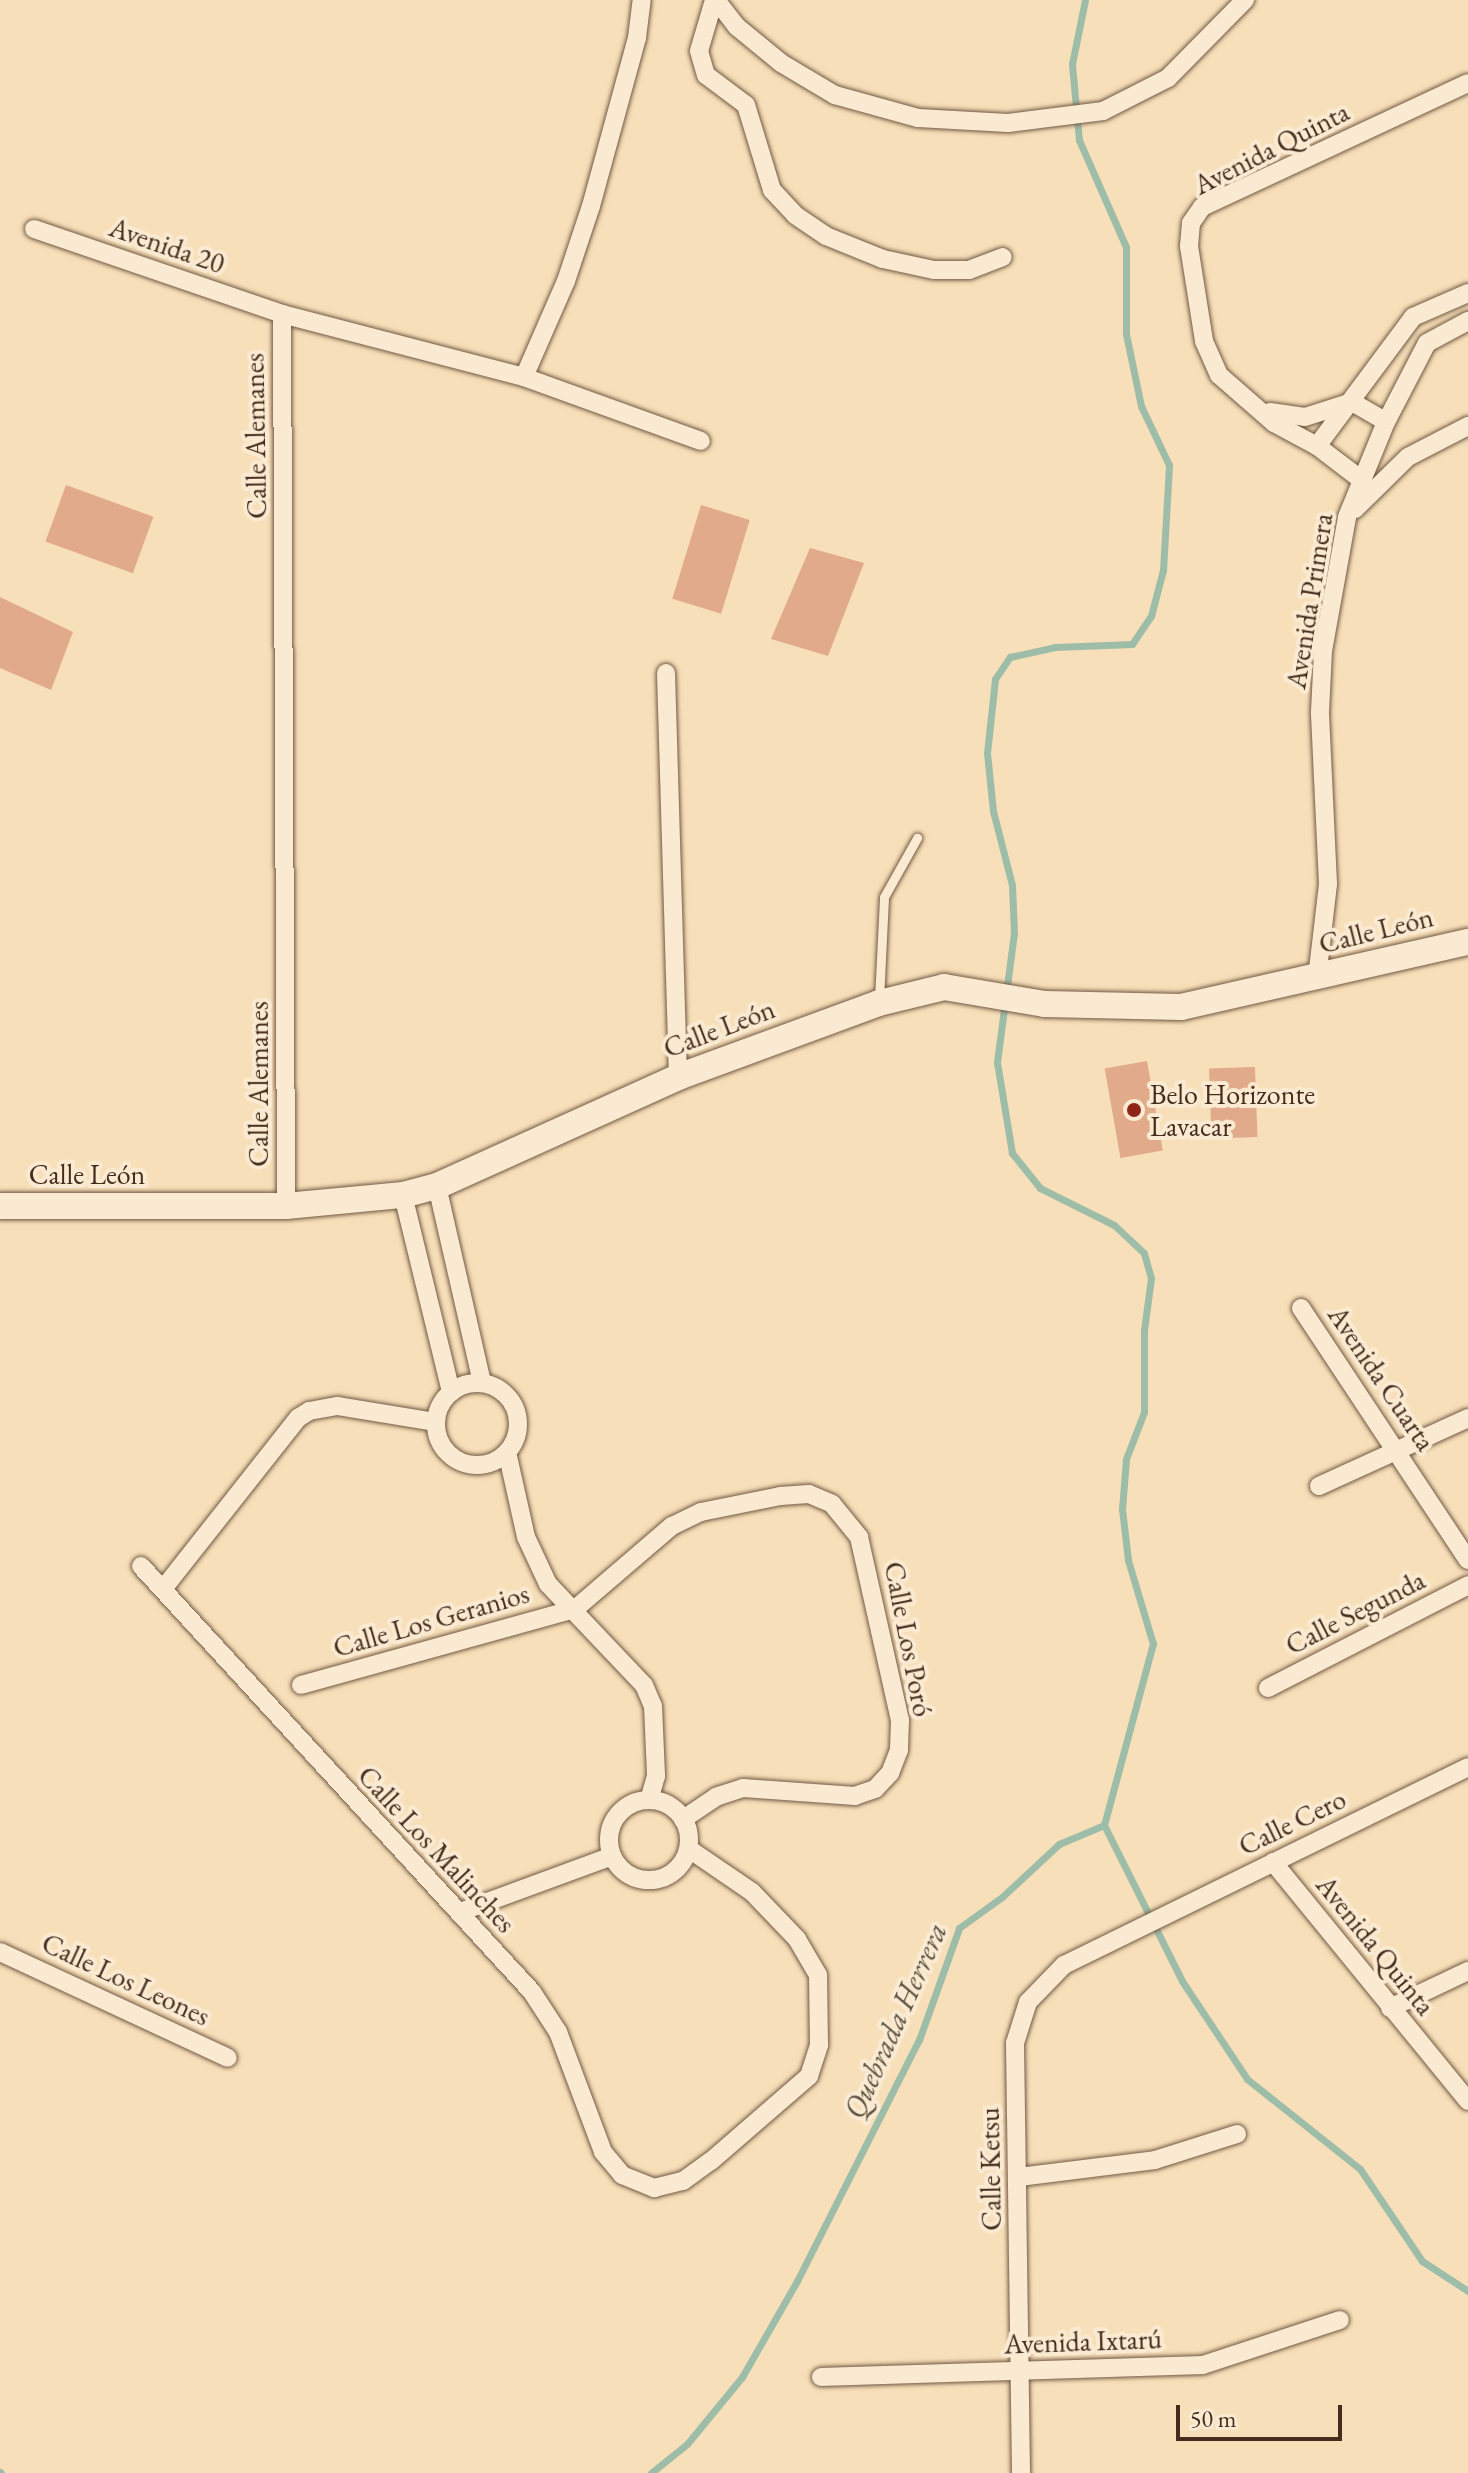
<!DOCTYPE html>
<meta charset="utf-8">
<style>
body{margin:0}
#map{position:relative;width:1468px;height:2473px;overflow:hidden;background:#f7dfb9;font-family:"EB Garamond",serif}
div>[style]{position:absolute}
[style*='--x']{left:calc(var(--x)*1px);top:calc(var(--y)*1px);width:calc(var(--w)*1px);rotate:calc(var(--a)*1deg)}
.stream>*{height:7px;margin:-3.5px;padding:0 3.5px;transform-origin:3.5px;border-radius:3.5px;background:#9ebda9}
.building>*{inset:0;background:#e1aa8b;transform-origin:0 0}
.roads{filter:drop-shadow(0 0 2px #725943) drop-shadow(0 0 2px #725943)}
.service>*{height:9px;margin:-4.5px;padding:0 4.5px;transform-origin:4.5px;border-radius:4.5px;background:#faead2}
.minor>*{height:18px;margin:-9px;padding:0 9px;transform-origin:9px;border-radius:9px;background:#faead2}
.minor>.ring{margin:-9px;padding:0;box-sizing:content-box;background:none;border:18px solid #faead2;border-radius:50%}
.secondary>*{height:26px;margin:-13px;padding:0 13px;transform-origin:13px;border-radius:13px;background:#faead2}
.dots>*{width:22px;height:22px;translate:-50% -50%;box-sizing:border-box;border:4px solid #faead2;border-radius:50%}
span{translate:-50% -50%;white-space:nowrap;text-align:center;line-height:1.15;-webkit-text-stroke:8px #faead2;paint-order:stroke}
.street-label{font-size:28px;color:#452c1c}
.poi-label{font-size:28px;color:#452c1c}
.left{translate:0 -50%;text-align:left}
.water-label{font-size:30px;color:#5b503f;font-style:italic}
.scale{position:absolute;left:1176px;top:2405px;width:166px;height:36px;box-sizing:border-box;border:4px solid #452c1c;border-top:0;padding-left:10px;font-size:24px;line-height:28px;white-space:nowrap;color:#452c1c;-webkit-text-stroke:6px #faead2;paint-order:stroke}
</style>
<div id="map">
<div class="stream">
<div style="--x:1104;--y:1825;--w:174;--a:63.4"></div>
<div style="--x:1182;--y:1981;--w:118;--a:56.4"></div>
<div style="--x:1247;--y:2079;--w:144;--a:38.5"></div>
<div style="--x:1360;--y:2169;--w:111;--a:56"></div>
<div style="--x:1422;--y:2261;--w:55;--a:33.1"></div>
<div style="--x:0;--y:2472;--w:1;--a:45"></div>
<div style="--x:651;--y:2473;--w:46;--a:-38.9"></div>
<div style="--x:687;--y:2444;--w:87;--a:-50.6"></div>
<div style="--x:742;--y:2377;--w:111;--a:-60.2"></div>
<div style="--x:797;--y:2281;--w:270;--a:-63.2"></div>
<div style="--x:919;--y:2040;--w:119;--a:-70.3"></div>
<div style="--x:959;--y:1928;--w:53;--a:-35.8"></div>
<div style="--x:1002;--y:1897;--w:78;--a:-42.9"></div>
<div style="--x:1059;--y:1844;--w:49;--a:-22.9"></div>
<div style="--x:1104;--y:1825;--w:188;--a:-74.9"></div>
<div style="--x:1153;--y:1644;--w:88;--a:-106.6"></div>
<div style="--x:1128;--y:1560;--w:51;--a:-96.7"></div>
<div style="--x:1122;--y:1509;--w:50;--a:-85.4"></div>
<div style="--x:1126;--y:1459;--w:50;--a:-69"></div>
<div style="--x:1144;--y:1412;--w:82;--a:-90"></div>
<div style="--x:1144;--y:1330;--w:52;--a:-82.3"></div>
<div style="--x:1151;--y:1278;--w:26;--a:-106"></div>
<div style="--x:1144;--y:1253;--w:41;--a:-137"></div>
<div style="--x:1114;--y:1225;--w:83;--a:-153.4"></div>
<div style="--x:1040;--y:1188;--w:45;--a:-128.7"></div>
<div style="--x:1012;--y:1153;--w:92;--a:-99.4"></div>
<div style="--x:997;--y:1062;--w:130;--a:-82.5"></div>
<div style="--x:1014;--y:933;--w:48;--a:-92.4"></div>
<div style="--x:1012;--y:885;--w:76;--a:-104.4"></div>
<div style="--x:993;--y:811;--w:58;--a:-95.9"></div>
<div style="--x:987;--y:753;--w:74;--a:-83.8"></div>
<div style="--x:995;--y:679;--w:27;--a:-56"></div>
<div style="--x:1010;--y:657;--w:46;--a:-12.5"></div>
<div style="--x:1055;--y:647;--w:77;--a:-2.2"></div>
<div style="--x:1132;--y:644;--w:34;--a:-56"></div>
<div style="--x:1151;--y:616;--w:48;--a:-75.4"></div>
<div style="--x:1163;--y:570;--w:105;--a:-86.7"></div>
<div style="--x:1169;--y:465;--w:65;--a:-115.4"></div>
<div style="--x:1141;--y:406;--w:74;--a:-101.8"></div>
<div style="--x:1126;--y:334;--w:87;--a:-90"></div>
<div style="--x:1126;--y:247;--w:117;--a:-113.7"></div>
<div style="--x:1079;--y:140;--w:76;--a:-95.3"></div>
<div style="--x:1072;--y:64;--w:65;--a:-78.5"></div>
</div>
<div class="building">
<div style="left:66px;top:485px;width:93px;height:60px;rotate:20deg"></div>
<div style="left:701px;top:505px;width:51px;height:98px;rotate:17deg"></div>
<div style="clip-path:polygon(810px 548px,864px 563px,828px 656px,771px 639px)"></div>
<div style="clip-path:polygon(0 597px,73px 632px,51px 690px,0 668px)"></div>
<div style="left:1147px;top:1061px;width:91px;height:43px;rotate:80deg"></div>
<div style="left:1255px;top:1067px;width:70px;height:46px;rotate:88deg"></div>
</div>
<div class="roads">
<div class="service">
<div style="--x:879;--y:1000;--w:103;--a:-87.2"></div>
<div style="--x:884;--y:897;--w:68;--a:-60.8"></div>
</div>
<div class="minor">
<div style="--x:714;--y:0;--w:53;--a:106.4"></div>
<div style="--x:699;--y:51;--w:25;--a:74"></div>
<div style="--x:706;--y:75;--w:50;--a:36.9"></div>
<div style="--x:746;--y:105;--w:89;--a:73"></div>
<div style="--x:772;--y:190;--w:34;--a:47"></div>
<div style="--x:795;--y:215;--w:37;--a:34"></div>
<div style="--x:826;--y:236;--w:61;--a:22"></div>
<div style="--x:883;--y:259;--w:52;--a:12.2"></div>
<div style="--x:934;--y:270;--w:35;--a:0"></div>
<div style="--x:969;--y:270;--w:36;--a:-21"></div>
<div style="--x:716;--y:0;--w:33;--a:52"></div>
<div style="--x:736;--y:26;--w:58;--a:39.4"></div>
<div style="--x:781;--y:63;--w:63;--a:30.7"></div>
<div style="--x:835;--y:95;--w:86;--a:15.5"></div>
<div style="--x:918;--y:118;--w:90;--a:3.2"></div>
<div style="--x:1008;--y:123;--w:96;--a:-7.2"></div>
<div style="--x:1103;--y:111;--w:73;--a:-26.9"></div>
<div style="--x:1168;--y:78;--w:110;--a:-45.4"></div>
<div style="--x:34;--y:229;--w:262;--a:18.9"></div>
<div style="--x:282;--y:314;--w:250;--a:14.6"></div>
<div style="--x:524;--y:377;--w:188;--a:19.9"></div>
<div style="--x:282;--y:314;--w:892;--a:89.74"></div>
<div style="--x:524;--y:377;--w:105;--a:-66.4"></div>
<div style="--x:566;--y:281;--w:79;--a:-71.6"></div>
<div style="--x:591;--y:206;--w:174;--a:-74.7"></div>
<div style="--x:637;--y:38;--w:38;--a:-83"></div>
<div style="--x:1270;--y:412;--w:35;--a:8"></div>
<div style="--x:1305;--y:417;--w:49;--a:-17.7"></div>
<div style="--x:1352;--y:402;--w:39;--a:30"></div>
<div style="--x:1317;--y:446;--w:161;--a:-53.3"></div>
<div style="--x:1413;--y:317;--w:60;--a:-23.6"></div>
<div style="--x:1363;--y:481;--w:58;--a:-142.7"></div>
<div style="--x:1317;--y:446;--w:49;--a:-151.9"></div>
<div style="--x:1274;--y:423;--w:73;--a:-138.9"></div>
<div style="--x:1219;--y:375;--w:37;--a:-114"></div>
<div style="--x:1204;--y:341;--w:96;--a:-99"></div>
<div style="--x:1189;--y:246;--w:23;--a:-85"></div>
<div style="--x:1191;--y:223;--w:19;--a:-55"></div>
<div style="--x:1202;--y:207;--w:293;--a:-25"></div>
<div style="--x:1355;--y:509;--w:74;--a:-44.5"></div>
<div style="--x:1408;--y:457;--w:68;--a:-27.3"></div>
<div style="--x:666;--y:673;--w:404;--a:88.3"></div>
<div style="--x:1317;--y:978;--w:95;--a:-83.3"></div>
<div style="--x:1328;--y:884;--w:172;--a:-92.7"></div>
<div style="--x:1320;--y:712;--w:61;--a:-87.2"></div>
<div style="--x:1323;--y:651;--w:136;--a:-79.8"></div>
<div style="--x:1347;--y:517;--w:103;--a:-67.7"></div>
<div style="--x:1386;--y:422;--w:89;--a:-62.6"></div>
<div style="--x:1427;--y:343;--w:47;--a:-28.2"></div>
<div style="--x:437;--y:1186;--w:202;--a:77.1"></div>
<div style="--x:403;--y:1195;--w:203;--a:76.3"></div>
<div style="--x:1301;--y:1308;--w:302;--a:56.5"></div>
<div class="ring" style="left:436px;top:1383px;width:64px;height:64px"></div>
<div style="--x:507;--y:1452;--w:87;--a:77.4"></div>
<div style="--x:526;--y:1537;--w:52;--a:64.9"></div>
<div style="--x:548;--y:1584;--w:139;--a:46.5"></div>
<div style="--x:644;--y:1685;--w:23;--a:67"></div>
<div style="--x:653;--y:1706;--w:70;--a:87.5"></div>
<div style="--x:656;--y:1776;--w:25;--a:106"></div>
<div style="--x:1319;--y:1486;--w:164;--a:-24.5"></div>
<div style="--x:141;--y:1566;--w:578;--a:47.45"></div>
<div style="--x:532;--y:1992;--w:48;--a:57"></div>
<div style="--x:558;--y:2032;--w:128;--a:69.4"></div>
<div style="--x:603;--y:2152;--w:30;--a:50"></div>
<div style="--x:622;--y:2175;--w:35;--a:22"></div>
<div style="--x:654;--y:2188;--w:30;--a:-14"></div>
<div style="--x:683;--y:2181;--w:34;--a:-36"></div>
<div style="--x:711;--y:2161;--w:130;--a:-40.9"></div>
<div style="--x:809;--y:2076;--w:33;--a:-72"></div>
<div style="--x:819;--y:2045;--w:70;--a:-90.8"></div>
<div style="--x:818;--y:1975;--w:42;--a:-120.3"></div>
<div style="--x:797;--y:1939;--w:65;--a:-133.8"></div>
<div style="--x:752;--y:1892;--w:76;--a:-145.7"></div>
<div style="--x:163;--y:1589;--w:218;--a:-51.7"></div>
<div style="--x:298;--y:1418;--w:13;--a:-32"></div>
<div style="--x:309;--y:1411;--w:29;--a:-10"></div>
<div style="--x:338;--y:1406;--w:98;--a:9.4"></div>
<div style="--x:301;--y:1685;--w:284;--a:-15.5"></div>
<div style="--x:575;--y:1609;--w:128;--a:-40.6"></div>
<div style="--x:672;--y:1526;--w:32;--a:-26"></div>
<div style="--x:701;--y:1512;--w:81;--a:-11.4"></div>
<div style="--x:780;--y:1496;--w:29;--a:-4"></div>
<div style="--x:809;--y:1494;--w:25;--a:23"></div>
<div style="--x:832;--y:1504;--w:43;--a:50.7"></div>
<div style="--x:859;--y:1537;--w:188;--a:77.4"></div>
<div style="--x:900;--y:1720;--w:30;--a:92"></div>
<div style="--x:899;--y:1750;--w:25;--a:111"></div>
<div style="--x:890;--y:1773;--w:22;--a:133"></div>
<div style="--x:875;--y:1789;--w:21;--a:161"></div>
<div style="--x:855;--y:1796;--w:112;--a:-175.9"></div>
<div style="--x:743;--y:1788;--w:28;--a:162"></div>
<div style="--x:716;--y:1797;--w:40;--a:146"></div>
<div style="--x:1268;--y:1688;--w:225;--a:-27.2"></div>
<div class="ring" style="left:609px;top:1800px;width:62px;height:62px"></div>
<div style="--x:1273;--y:1862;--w:308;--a:50.8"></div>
<div style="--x:460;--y:1912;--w:162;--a:-20.2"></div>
<div style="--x:0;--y:1952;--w:251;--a:24.9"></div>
<div style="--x:1390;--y:2008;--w:86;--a:-25.4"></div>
<div style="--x:1019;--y:2177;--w:137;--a:-7.1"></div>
<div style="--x:1155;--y:2160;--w:86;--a:-17.6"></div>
<div style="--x:821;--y:2377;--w:382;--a:-1.8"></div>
<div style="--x:1203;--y:2365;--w:144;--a:-18.2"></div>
<div style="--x:1021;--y:2473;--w:430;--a:-90.8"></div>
<div style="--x:1015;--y:2043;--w:43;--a:-72.4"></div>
<div style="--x:1028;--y:2002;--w:52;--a:-45.8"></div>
<div style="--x:1064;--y:1965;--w:450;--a:-26.1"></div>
</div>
<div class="secondary">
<div style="--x:0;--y:1206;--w:286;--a:0"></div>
<div style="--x:286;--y:1206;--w:118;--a:-5.4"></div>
<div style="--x:403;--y:1195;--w:35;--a:-15"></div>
<div style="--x:437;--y:1186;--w:265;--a:-24.3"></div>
<div style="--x:678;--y:1077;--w:214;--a:-20.2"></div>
<div style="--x:879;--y:1003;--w:67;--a:-13.8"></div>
<div style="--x:944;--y:987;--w:102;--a:9.6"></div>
<div style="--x:1045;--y:1004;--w:136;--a:1.3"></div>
<div style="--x:1181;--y:1007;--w:294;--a:-12.8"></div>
</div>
</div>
<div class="dots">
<div style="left:1134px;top:1110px;background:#8f2418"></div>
</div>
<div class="street-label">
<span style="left:1271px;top:148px;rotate:-27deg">Avenida Quinta</span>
<span style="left:167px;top:245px;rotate:19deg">Avenida 20</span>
<span style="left:255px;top:436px;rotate:-91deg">Calle Alemanes</span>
<span style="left:1309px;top:601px;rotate:-81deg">Avenida Primera</span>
<span style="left:1376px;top:930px;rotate:-14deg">Calle León</span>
<span style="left:719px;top:1028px;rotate:-21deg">Calle León</span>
<span style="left:258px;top:1084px;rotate:-90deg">Calle Alemanes</span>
<span style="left:87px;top:1174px">Calle León</span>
<span style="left:1382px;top:1378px;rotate:56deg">Avenida Cuarta</span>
<span style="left:1355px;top:1612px;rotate:-27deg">Calle Segunda</span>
<span style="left:431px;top:1620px;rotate:-16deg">Calle Los Geranios</span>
<span style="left:909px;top:1639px;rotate:79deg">Calle Los Poró</span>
<span style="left:1292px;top:1822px;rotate:-26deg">Calle Cero</span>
<span style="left:437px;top:1849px;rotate:47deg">Calle Los Malinches</span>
<span style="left:1376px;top:1945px;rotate:51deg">Avenida Quinta</span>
<span style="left:126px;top:1979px;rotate:25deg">Calle Los Leones</span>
<span style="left:990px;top:2169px;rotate:-91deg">Calle Ketsu</span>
<span style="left:1083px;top:2341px;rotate:-2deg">Avenida Ixtarú</span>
</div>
<div class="poi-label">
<span class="left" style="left:1150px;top:1110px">Belo Horizonte<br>Lavacar</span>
</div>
<div class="water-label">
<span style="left:896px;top:2021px;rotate:-66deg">Quebrada Herrera</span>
</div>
<div class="scale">50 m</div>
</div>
